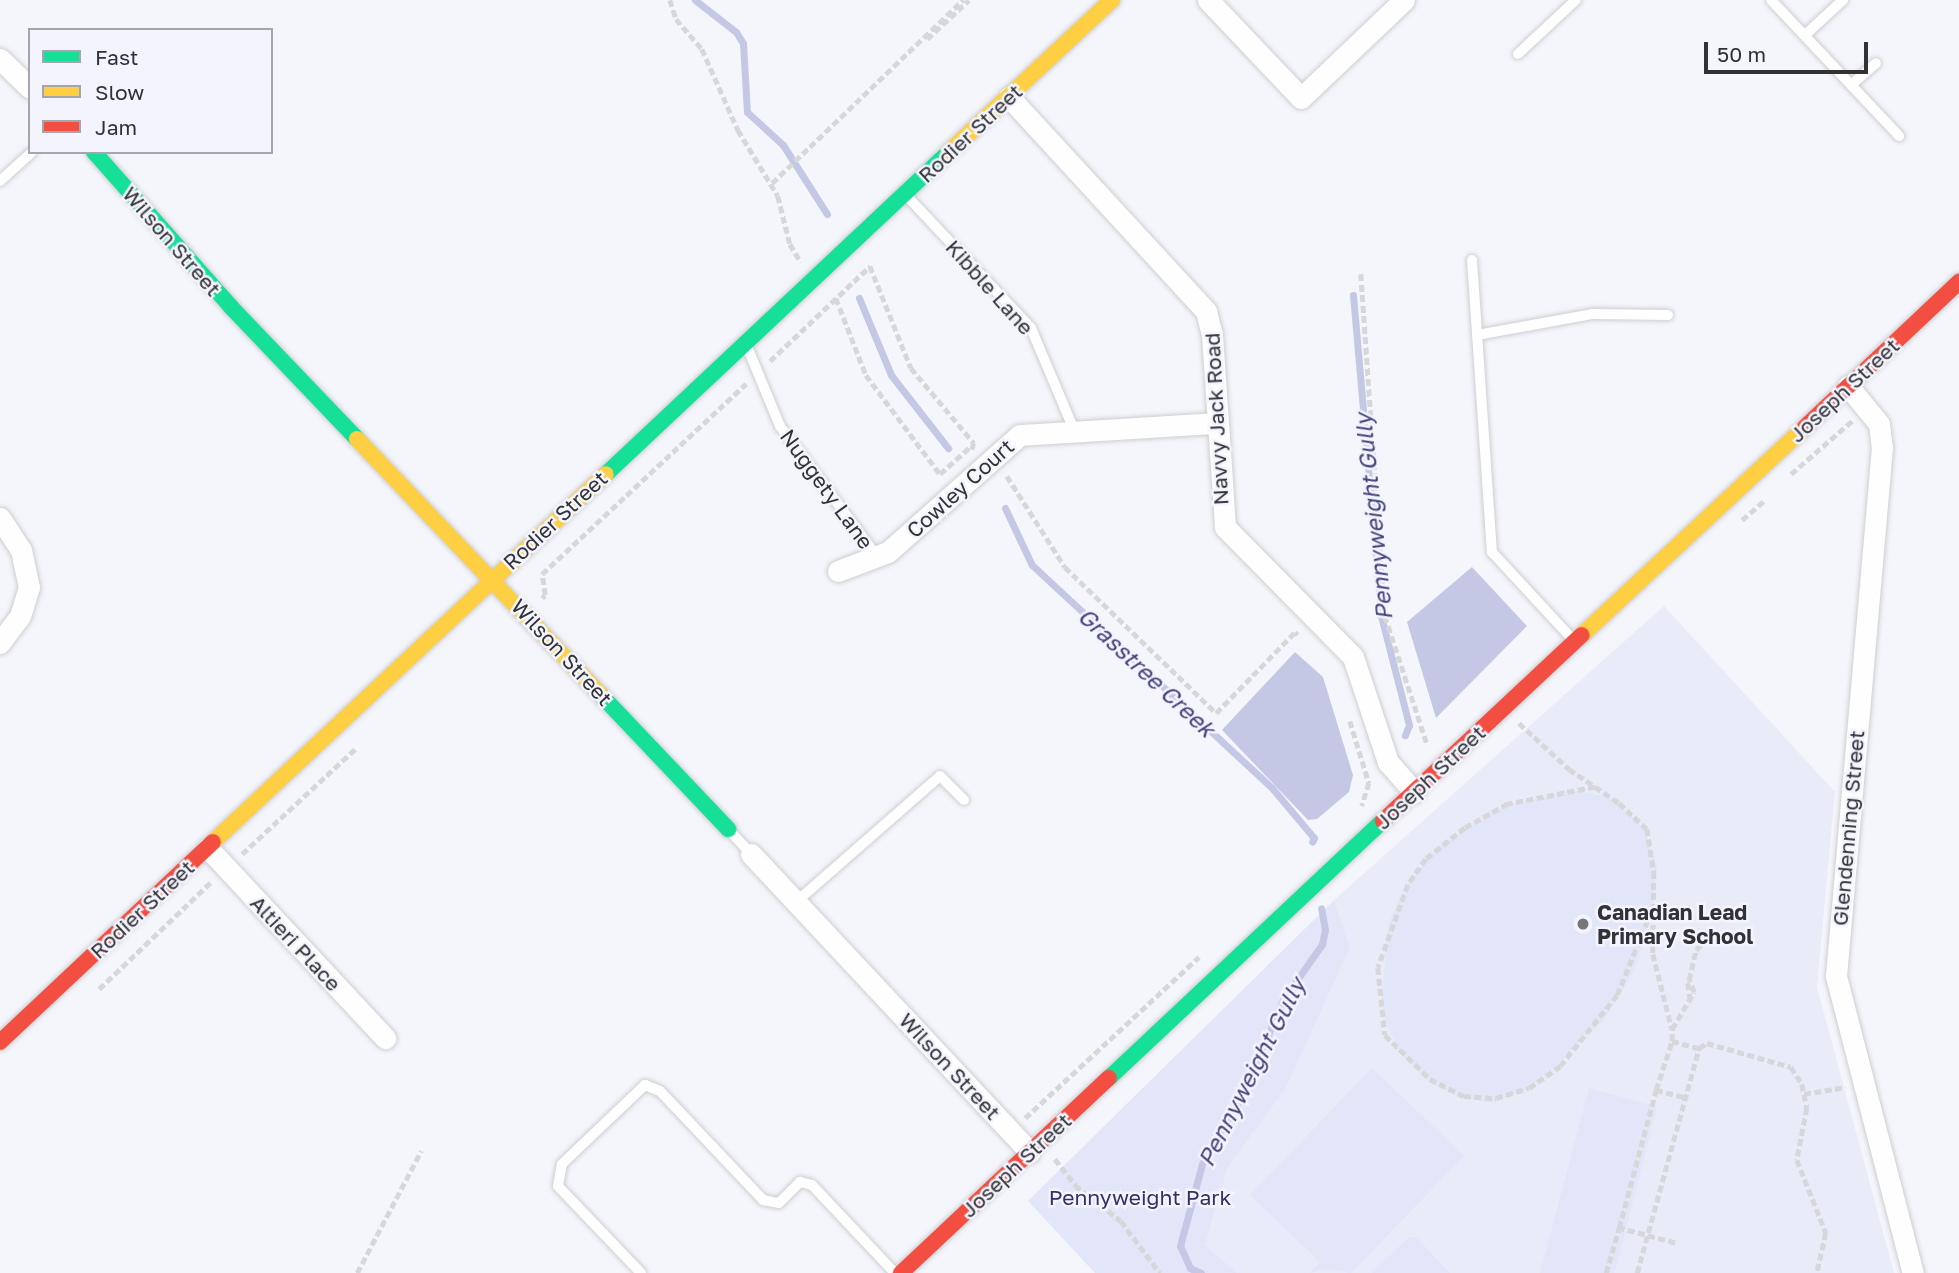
<!DOCTYPE html>
<style>
body{margin:0}
#map{position:relative;width:1959px;height:1273px;overflow:hidden;background:#f5f6fb;font-family:"Golos Text",sans-serif}
div>[style]{position:absolute}
[style*='--x']{left:calc(var(--x)*1px);top:calc(var(--y)*1px);width:calc(var(--w)*1px);rotate:calc(var(--a)*1deg)}
.built>*{inset:0;background:#eaebf8}
.green>*{inset:0;background:#e3e5f9}
.water>*{inset:0;background:#c5c8e5}
.stream>*{height:7px;margin:-3.5px;padding:0 3.5px;transform-origin:3.5px;border-radius:3.5px;background:#c5c8e5}
.path>*{height:4.5px;margin-top:-2.25px;transform-origin:0;background:repeating-linear-gradient(90deg,#d6d7d8 0 7px,transparent 0 10.5px)}
.roads{filter:drop-shadow(0 0 2px #cdced2) drop-shadow(0 0 2px #cdced2)}
.lane>*{height:10px;margin:-5px;padding:0 5px;transform-origin:5px;border-radius:5px;background:#fefefe}
.street>*{height:21px;margin:-10.5px;padding:0 10.5px;transform-origin:10.5px;border-radius:10.5px;background:#fefefe}
.fast>*{height:16px;margin:-8px;padding:0 8px;transform-origin:8px;border-radius:8px;background:#16e098}
.slow>*{height:16px;margin:-8px;padding:0 8px;transform-origin:8px;border-radius:8px;background:#ffcf43}
.jam>*{height:16px;margin:-8px;padding:0 8px;transform-origin:8px;border-radius:8px;background:#f24e42}
.dots>*{width:19px;height:19px;translate:-50% -50%;box-sizing:border-box;border:4px solid #f3f4fd;border-radius:50%}
span{translate:-50% -50%;white-space:nowrap;text-align:center;line-height:1.15;-webkit-text-stroke:5px #f3f4fd;paint-order:stroke}
.street-label{font-size:21px;color:#313136}
.poi-label{font-size:21px;color:#313136;font-weight:700}
.left{translate:0 -50%;text-align:left}
.park-label{font-size:21px;color:#313163}
.water-label{font-size:23px;color:#434479;font-style:italic}
.legend{position:absolute;left:28px;top:28px;width:245px;height:126px;box-sizing:border-box;background:#f3f4fd;border:2px solid #a5a6ad;margin:0;padding:9px 12px;list-style:none;font-size:21px;color:#313136}
.legend li{display:flex;align-items:center;gap:14px;height:35px}
.legend b{width:35px;border:2px solid #a5a6ad}
.scale{position:absolute;left:1704px;top:42px;width:164px;height:32px;box-sizing:border-box;border:4px solid #313136;border-top:0;padding-left:9px;font-size:21px;line-height:24px;white-space:nowrap;color:#313136;-webkit-text-stroke:5px #f3f4fd;paint-order:stroke}
</style>
<div id="map">
<div class="built">
<div style="clip-path:polygon(1664px 606px,1835px 792px,1817px 987px,1894px 1273px,1237px 1273px,1205px 1245px,1228px 1167px,1286px 1088px,1350px 948px,1334px 900px)"></div>
</div>
<div class="green">
<div style="clip-path:polygon(1573px 790px,1611px 798px,1645px 829px,1657px 868px,1650px 921px,1633px 973px,1603px 1021px,1531px 1089px,1489px 1103px,1456px 1095px,1430px 1083px,1399px 1052px,1381px 1009px,1388px 925px,1405px 886px,1437px 848px,1495px 809px)"></div>
<div style="clip-path:polygon(1334px 900px,1350px 948px,1286px 1088px,1228px 1167px,1205px 1245px,1237px 1273px,1095px 1273px,1028px 1201px)"></div>
<div style="clip-path:polygon(1372px 1068px,1464px 1156px,1351px 1273px,1327px 1269px,1310px 1273px,1320px 1262px,1250px 1195px)"></div>
<div style="clip-path:polygon(1589px 1088px,1657px 1107px,1617px 1265px,1614px 1273px,1540px 1273px)"></div>
<div style="clip-path:polygon(1409px 1237px,1416px 1237px,1450px 1273px,1372px 1273px)"></div>
</div>
<div class="water">
<div style="clip-path:polygon(1472px 567px,1527px 626px,1436px 718px,1407px 622px)"></div>
<div style="clip-path:polygon(1295px 652px,1323px 677px,1353px 775px,1349px 792px,1317px 819px,1308px 820px,1222px 730px)"></div>
</div>
<div class="stream">
<div style="--x:695;--y:0;--w:52;--a:38"></div>
<div style="--x:736;--y:32;--w:13;--a:58"></div>
<div style="--x:743;--y:43;--w:69;--a:86.7"></div>
<div style="--x:747;--y:112;--w:49;--a:42.5"></div>
<div style="--x:783;--y:145;--w:82;--a:57.5"></div>
<div style="--x:1353;--y:295;--w:322;--a:85"></div>
<div style="--x:1381;--y:616;--w:113;--a:75.6"></div>
<div style="--x:1409;--y:725;--w:11;--a:112"></div>
<div style="--x:859;--y:298;--w:83;--a:67.4"></div>
<div style="--x:891;--y:375;--w:93;--a:52"></div>
<div style="--x:1005;--y:508;--w:63;--a:64.7"></div>
<div style="--x:1032;--y:565;--w:328;--a:42.9"></div>
<div style="--x:1272;--y:788;--w:65;--a:50"></div>
<div style="--x:1314;--y:838;--w:4;--a:117"></div>
<div style="--x:1201;--y:1273;--w:12;--a:-156"></div>
<div style="--x:1190;--y:1268;--w:24;--a:-114"></div>
<div style="--x:1180;--y:1246;--w:85;--a:-75"></div>
<div style="--x:1202;--y:1164;--w:75;--a:-59.7"></div>
<div style="--x:1240;--y:1099;--w:108;--a:-66.5"></div>
<div style="--x:1283;--y:1000;--w:68;--a:-55.1"></div>
<div style="--x:1322;--y:944;--w:14;--a:-78"></div>
<div style="--x:1325;--y:930;--w:22;--a:-100"></div>
</div>
<div class="path">
<div style="--x:670;--y:0;--w:20;--a:72"></div>
<div style="--x:676;--y:19;--w:40;--a:49"></div>
<div style="--x:702;--y:49;--w:89;--a:66"></div>
<div style="--x:738;--y:130;--w:77;--a:58.8"></div>
<div style="--x:778;--y:196;--w:49;--a:76"></div>
<div style="--x:790;--y:244;--w:21;--a:59"></div>
<div style="--x:927;--y:39;--w:57;--a:-42.9"></div>
<div style="--x:772;--y:183;--w:265;--a:-43.8"></div>
<div style="--x:1361;--y:274;--w:343;--a:86"></div>
<div style="--x:1385;--y:616;--w:135;--a:71.8"></div>
<div style="--x:836;--y:298;--w:83;--a:68.7"></div>
<div style="--x:866;--y:375;--w:124;--a:53.2"></div>
<div style="--x:940;--y:474;--w:40;--a:-42"></div>
<div style="--x:770;--y:361;--w:138;--a:-43.5"></div>
<div style="--x:870;--y:266;--w:110;--a:68.1"></div>
<div style="--x:911;--y:368;--w:98;--a:50"></div>
<div style="--x:974;--y:443;--w:7;--a:106"></div>
<div style="--x:1791;--y:474;--w:82;--a:-41.1"></div>
<div style="--x:1007;--y:476;--w:108;--a:57.5"></div>
<div style="--x:1065;--y:567;--w:210;--a:44"></div>
<div style="--x:1216;--y:713;--w:113;--a:-45.7"></div>
<div style="--x:1295;--y:632;--w:4;--a:45"></div>
<div style="--x:1742;--y:520;--w:29;--a:-41"></div>
<div style="--x:542;--y:598;--w:4;--a:-45"></div>
<div style="--x:545;--y:595;--w:21;--a:-98"></div>
<div style="--x:542;--y:574;--w:279;--a:-43"></div>
<div style="--x:1350;--y:721;--w:65;--a:73"></div>
<div style="--x:1369;--y:783;--w:24;--a:107"></div>
<div style="--x:1519;--y:723;--w:68;--a:42.6"></div>
<div style="--x:1569;--y:769;--w:60;--a:34.2"></div>
<div style="--x:1619;--y:803;--w:38;--a:43"></div>
<div style="--x:1647;--y:829;--w:44;--a:80.8"></div>
<div style="--x:1654;--y:872;--w:82;--a:90.7"></div>
<div style="--x:1653;--y:954;--w:77;--a:75.8"></div>
<div style="--x:1595;--y:787;--w:89;--a:168.9"></div>
<div style="--x:1508;--y:804;--w:49;--a:150.8"></div>
<div style="--x:1465;--y:828;--w:50;--a:141.5"></div>
<div style="--x:1426;--y:859;--w:32;--a:125"></div>
<div style="--x:1408;--y:885;--w:88;--a:109.9"></div>
<div style="--x:1378;--y:968;--w:67;--a:84"></div>
<div style="--x:1385;--y:1035;--w:63;--a:44.4"></div>
<div style="--x:1430;--y:1079;--w:38;--a:27"></div>
<div style="--x:1464;--y:1096;--w:32;--a:4"></div>
<div style="--x:1496;--y:1098;--w:34;--a:-17"></div>
<div style="--x:1529;--y:1088;--w:38;--a:-35"></div>
<div style="--x:1560;--y:1066;--w:91;--a:-51.2"></div>
<div style="--x:1617;--y:995;--w:95;--a:-67.8"></div>
<div style="--x:242;--y:854;--w:157;--a:-42.9"></div>
<div style="--x:1688;--y:983;--w:15;--a:82"></div>
<div style="--x:99;--y:989;--w:156;--a:-43.7"></div>
<div style="--x:1672;--y:1041;--w:12;--a:-90"></div>
<div style="--x:1672;--y:1029;--w:43;--a:-59.3"></div>
<div style="--x:1694;--y:992;--w:13;--a:-113"></div>
<div style="--x:1689;--y:980;--w:31;--a:-77"></div>
<div style="--x:1696;--y:950;--w:16;--a:-47"></div>
<div style="--x:1707;--y:938;--w:17;--a:-13"></div>
<div style="--x:1656;--y:1090;--w:52;--a:-71.9"></div>
<div style="--x:1672;--y:1041;--w:28;--a:15"></div>
<div style="--x:1804;--y:1094;--w:42;--a:-9.7"></div>
<div style="--x:1025;--y:1118;--w:237;--a:-42.8"></div>
<div style="--x:1055;--y:1159;--w:33;--a:52"></div>
<div style="--x:1075;--y:1185;--w:58;--a:38"></div>
<div style="--x:1121;--y:1221;--w:65;--a:53.1"></div>
<div style="--x:1675;--y:1243;--w:58;--a:-165"></div>
<div style="--x:1619;--y:1228;--w:143;--a:-75"></div>
<div style="--x:1656;--y:1090;--w:29;--a:14"></div>
<div style="--x:357;--y:1273;--w:138;--a:-62.3"></div>
<div style="--x:1606;--y:1273;--w:47;--a:-73.9"></div>
<div style="--x:1637;--y:1273;--w:233;--a:-74.6"></div>
<div style="--x:1699;--y:1048;--w:9;--a:-32"></div>
<div style="--x:1707;--y:1043;--w:87;--a:15.9"></div>
<div style="--x:1791;--y:1067;--w:20;--a:57"></div>
<div style="--x:1802;--y:1084;--w:25;--a:78"></div>
<div style="--x:1807;--y:1108;--w:53;--a:100.9"></div>
<div style="--x:1797;--y:1160;--w:79;--a:68.3"></div>
<div style="--x:1826;--y:1233;--w:41;--a:102.7"></div>
</div>
<div class="roads">
<div class="lane">
<div style="--x:1771;--y:0;--w:187;--a:46.7"></div>
<div style="--x:1805;--y:35;--w:52;--a:-42.6"></div>
<div style="--x:1518;--y:54;--w:79;--a:-43"></div>
<div style="--x:1851;--y:85;--w:33;--a:-41"></div>
<div style="--x:0;--y:181;--w:43;--a:-42.2"></div>
<div style="--x:905;--y:194;--w:184;--a:46.8"></div>
<div style="--x:1031;--y:328;--w:111;--a:67.1"></div>
<div style="--x:1472;--y:260;--w:293;--a:86.1"></div>
<div style="--x:1492;--y:552;--w:122;--a:47.3"></div>
<div style="--x:1477;--y:335;--w:118;--a:-10.3"></div>
<div style="--x:1593;--y:314;--w:75;--a:0.8"></div>
<div style="--x:746;--y:344;--w:89;--a:67.5"></div>
<div style="--x:780;--y:426;--w:164;--a:53.4"></div>
<div style="--x:728;--y:829;--w:34;--a:47"></div>
<div style="--x:796;--y:902;--w:191;--a:-41.2"></div>
<div style="--x:940;--y:776;--w:34;--a:45"></div>
<div style="--x:641;--y:1273;--w:120;--a:-133.7"></div>
<div style="--x:558;--y:1186;--w:22;--a:-80"></div>
<div style="--x:562;--y:1164;--w:115;--a:-43.6"></div>
<div style="--x:645;--y:1085;--w:16;--a:22"></div>
<div style="--x:660;--y:1091;--w:150;--a:46.6"></div>
<div style="--x:763;--y:1200;--w:16;--a:11"></div>
<div style="--x:779;--y:1203;--w:30;--a:-45"></div>
<div style="--x:800;--y:1182;--w:12;--a:14"></div>
<div style="--x:812;--y:1185;--w:121;--a:46.7"></div>
</div>
<div class="street">
<div style="--x:1208;--y:0;--w:135;--a:46.5"></div>
<div style="--x:1301;--y:98;--w:142;--a:-43.6"></div>
<div style="--x:0;--y:59;--w:42;--a:44"></div>
<div style="--x:1009;--y:97;--w:291;--a:47.4"></div>
<div style="--x:1206;--y:311;--w:25;--a:76"></div>
<div style="--x:1212;--y:335;--w:192;--a:86.1"></div>
<div style="--x:1225;--y:527;--w:182;--a:45.4"></div>
<div style="--x:1353;--y:657;--w:111;--a:71.6"></div>
<div style="--x:1388;--y:762;--w:40;--a:49"></div>
<div style="--x:1848;--y:386;--w:49;--a:50.8"></div>
<div style="--x:1879;--y:424;--w:23;--a:83"></div>
<div style="--x:1882;--y:447;--w:531;--a:94.97"></div>
<div style="--x:1836;--y:976;--w:307;--a:75.5"></div>
<div style="--x:0;--y:518;--w:38;--a:57"></div>
<div style="--x:21;--y:550;--w:38;--a:78"></div>
<div style="--x:29;--y:587;--w:30;--a:107"></div>
<div style="--x:20;--y:616;--w:34;--a:127"></div>
<div style="--x:838;--y:571;--w:53;--a:-20.8"></div>
<div style="--x:888;--y:552;--w:176;--a:-41.6"></div>
<div style="--x:1020;--y:435;--w:196;--a:-3.5"></div>
<div style="--x:208;--y:848;--w:260;--a:47"></div>
<div style="--x:751;--y:854;--w:408;--a:46.9"></div>
</div>
<div class="fast">
<div style="--x:94;--y:152;--w:207;--a:48.5"></div>
<div style="--x:231;--y:307;--w:182;--a:46.3"></div>
<div style="--x:606;--y:474;--w:470;--a:-43.2"></div>
<div style="--x:601;--y:695;--w:185;--a:46.5"></div>
<div style="--x:1109;--y:1078;--w:376;--a:-43.2"></div>
</div>
<div class="slow">
<div style="--x:949;--y:152;--w:223;--a:-43"></div>
<div style="--x:357;--y:439;--w:354;--a:46.4"></div>
<div style="--x:1582;--y:635;--w:305;--a:-43"></div>
<div style="--x:213;--y:842;--w:538;--a:-43.12"></div>
</div>
<div class="jam">
<div style="--x:1805;--y:427;--w:212;--a:-43.3"></div>
<div style="--x:1383;--y:821;--w:272;--a:-43.1"></div>
<div style="--x:0;--y:1042;--w:292;--a:-43.2"></div>
<div style="--x:901;--y:1273;--w:285;--a:-43.2"></div>
</div>
</div>
<div class="dots">
<div style="left:1583px;top:924px;background:#76767b"></div>
</div>
<div class="street-label">
<span style="left:970px;top:133px;rotate:-43deg">Rodier Street</span>
<span style="left:172px;top:241px;rotate:49deg">Wilson Street</span>
<span style="left:990px;top:287px;rotate:48deg">Kibble Lane</span>
<span style="left:1844px;top:390px;rotate:-43deg">Joseph Street</span>
<span style="left:1216px;top:419px;rotate:-93deg">Navvy Jack Road</span>
<span style="left:960px;top:488px;rotate:-42deg">Cowley Court</span>
<span style="left:827px;top:489px;rotate:54deg">Nuggety Lane</span>
<span style="left:555px;top:520px;rotate:-43deg">Rodier Street</span>
<span style="left:562px;top:652px;rotate:47deg">Wilson Street</span>
<span style="left:1430px;top:777px;rotate:-43deg">Joseph Street</span>
<span style="left:1848px;top:828px;rotate:-85deg">Glendenning Street</span>
<span style="left:142px;top:909px;rotate:-43deg">Rodier Street</span>
<span style="left:296px;top:943px;rotate:47deg">Altieri Place</span>
<span style="left:950px;top:1066px;rotate:47deg">Wilson Street</span>
<span style="left:1016px;top:1165px;rotate:-43deg">Joseph Street</span>
</div>
<div class="poi-label">
<span class="left" style="left:1597px;top:924px">Canadian Lead<br>Primary School</span>
</div>
<div class="park-label">
<span style="left:1140px;top:1197px">Pennyweight Park</span>
</div>
<div class="water-label">
<span style="left:1373px;top:517px;rotate:-96deg">Pennyweight Gully</span>
<span style="left:1147px;top:672px;rotate:43deg">Grasstree Creek</span>
<span style="left:1251px;top:1072px;rotate:-63deg">Pennyweight Gully</span>
</div>
<ul class="legend">
<li><b style="height:9px;background:#16e098"></b>Fast</li>
<li><b style="height:9px;background:#ffcf43"></b>Slow</li>
<li><b style="height:9px;background:#f24e42"></b>Jam</li>
</ul>
<div class="scale">50 m</div>
</div>
